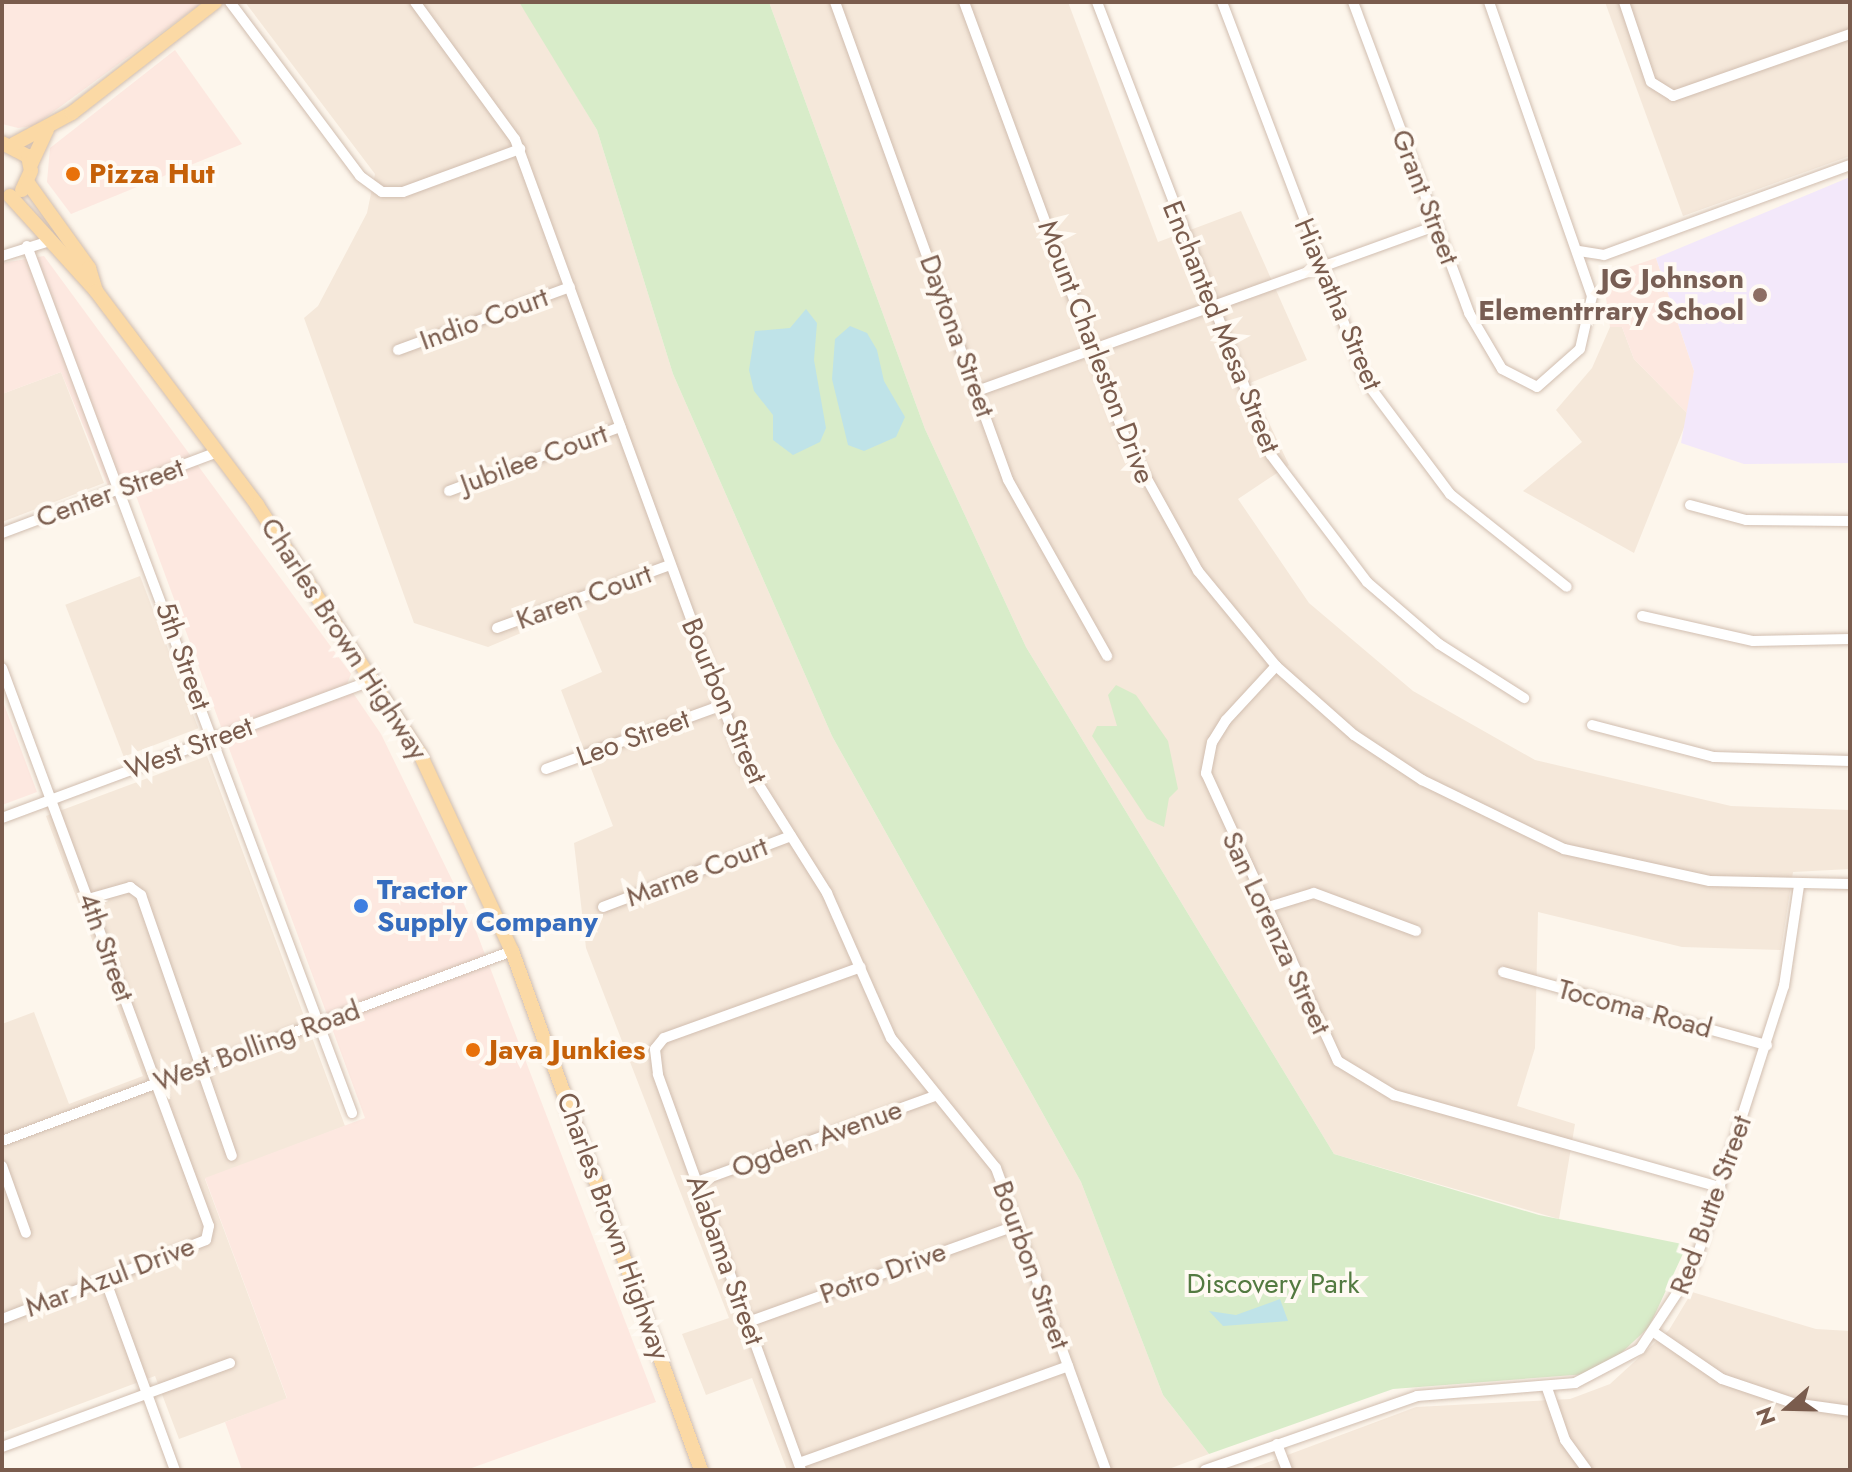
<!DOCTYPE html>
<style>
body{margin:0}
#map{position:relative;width:1852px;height:1472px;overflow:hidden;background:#fdf6ec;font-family:Jost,sans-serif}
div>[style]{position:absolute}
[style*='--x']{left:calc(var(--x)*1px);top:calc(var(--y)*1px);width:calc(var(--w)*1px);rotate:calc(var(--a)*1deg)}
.residential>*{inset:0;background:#f5e8da;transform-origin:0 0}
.commercial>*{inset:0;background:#fde8e0}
.education>*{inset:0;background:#f3e8fa}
.green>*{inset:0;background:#d8ecc9}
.water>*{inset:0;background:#bfe3e8}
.roads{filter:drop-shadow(0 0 2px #d1beb0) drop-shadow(0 0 2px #d1beb0)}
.minor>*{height:10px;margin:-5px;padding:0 5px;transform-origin:5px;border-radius:5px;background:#fff}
.major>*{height:14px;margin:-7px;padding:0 7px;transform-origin:7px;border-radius:7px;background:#fbd9a5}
.dots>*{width:22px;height:22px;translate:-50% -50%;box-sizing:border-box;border:4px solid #fffaf3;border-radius:50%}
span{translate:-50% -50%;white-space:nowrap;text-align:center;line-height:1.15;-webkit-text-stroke:8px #fffaf3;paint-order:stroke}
.food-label{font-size:28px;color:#c56008;font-weight:700}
.left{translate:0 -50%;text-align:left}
.street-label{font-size:28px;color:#7a5c4d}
.education-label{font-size:28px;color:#785e54;font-weight:700}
.right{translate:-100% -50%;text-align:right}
.shop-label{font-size:28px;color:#366cbe;font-weight:700}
.park-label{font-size:28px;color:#537a41}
.frame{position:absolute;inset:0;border:4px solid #7a5c4d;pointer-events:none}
.north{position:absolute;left:1748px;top:1368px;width:80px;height:80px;-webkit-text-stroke:6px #fffaf3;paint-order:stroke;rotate:250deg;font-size:22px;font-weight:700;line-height:32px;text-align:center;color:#7a5c4d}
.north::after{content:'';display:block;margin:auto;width:28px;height:36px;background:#7a5c4d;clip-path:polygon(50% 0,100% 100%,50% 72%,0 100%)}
</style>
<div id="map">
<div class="residential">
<div style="clip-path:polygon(245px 2px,519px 2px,535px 26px,597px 130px,673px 374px,832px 736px,1081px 1182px,1163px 1395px,1209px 1454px,1166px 1470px,787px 1470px,752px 1378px,706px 1395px,682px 1334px,729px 1318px,586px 948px,574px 843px,613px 826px,561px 690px,602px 672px,576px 610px,488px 647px,414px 623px,304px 318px,318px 306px,367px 213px,375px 174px)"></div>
<div style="clip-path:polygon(769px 2px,1068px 2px,1158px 242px,1241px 211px,1307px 360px,1250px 383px,1289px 465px,1238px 499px,1309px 603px,1413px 691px,1535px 760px,1731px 806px,1850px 810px,1850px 869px,1793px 872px,1781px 950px,1682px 947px,1538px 912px,1535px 1048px,1517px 1106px,1575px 1124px,1559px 1219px,1334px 1154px,1026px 647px,925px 429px)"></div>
<div style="clip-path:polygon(1605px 2px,1850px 2px,1850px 156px,1683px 216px)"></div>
<div style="clip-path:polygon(1610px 327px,1622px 327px,1634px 359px,1689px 415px,1634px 553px,1523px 491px,1582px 442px,1556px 410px,1592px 368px)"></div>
<div style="clip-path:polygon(61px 372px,104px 483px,2px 522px,2px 394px)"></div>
<div style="left:140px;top:576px;width:163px;height:80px;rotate:69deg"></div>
<div style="clip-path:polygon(207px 756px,345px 1126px,205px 1179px,287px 1399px,179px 1439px,155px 1376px,2px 1433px,2px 1024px,34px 1012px,69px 1104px,143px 1076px,46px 816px)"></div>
<div style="clip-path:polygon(1692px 1292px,1816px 1329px,1850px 1331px,1850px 1470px,1247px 1470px,1416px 1407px,1570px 1399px,1610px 1384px,1669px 1330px)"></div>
</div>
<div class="commercial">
<div style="clip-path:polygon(2px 2px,203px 2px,34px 126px,18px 128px,2px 124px)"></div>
<div style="clip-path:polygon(175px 50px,242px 144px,71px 214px,47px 182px,50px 148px)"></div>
<div style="clip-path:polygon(44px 256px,351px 674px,347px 684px,381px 734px,473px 923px,656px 1402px,466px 1470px,242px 1470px,225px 1422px,287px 1398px,205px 1178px,365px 1118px,135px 493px,114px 500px,61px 372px,2px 394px,2px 263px)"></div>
<div style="clip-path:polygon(1656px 258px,1694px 371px,1689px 415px,1634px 359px,1622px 327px,1610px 327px,1603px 276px)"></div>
<div style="clip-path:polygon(2px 699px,37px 792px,2px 805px)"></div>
</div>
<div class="education">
<div style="clip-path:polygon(1850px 177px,1850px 463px,1744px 464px,1681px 443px,1694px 371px,1656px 258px)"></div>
</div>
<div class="green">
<div style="clip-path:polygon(519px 2px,769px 2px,925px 429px,1026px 647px,1334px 1154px,1539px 1215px,1687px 1245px,1649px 1327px,1600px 1373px,1393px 1389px,1209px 1454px,1163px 1395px,1081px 1182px,832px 736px,673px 374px,597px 130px)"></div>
<div style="clip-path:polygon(1116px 685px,1136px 695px,1168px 741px,1178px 789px,1169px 798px,1164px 827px,1147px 819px,1092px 736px,1097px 726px,1117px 726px,1108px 695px)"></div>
</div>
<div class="water">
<div style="clip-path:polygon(806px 309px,817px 323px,814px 360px,826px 428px,820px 442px,793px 455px,773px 440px,773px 415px,754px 391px,749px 370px,755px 331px,790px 328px)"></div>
<div style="clip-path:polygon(850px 326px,867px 333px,877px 350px,884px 381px,905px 417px,896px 437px,864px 451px,848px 445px,832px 379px,835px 339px)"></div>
<div style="clip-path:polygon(1280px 1299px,1288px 1321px,1223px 1326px,1209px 1311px,1236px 1315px)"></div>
</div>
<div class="roads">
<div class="minor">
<div style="--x:230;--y:2;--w:217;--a:53.2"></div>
<div style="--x:360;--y:176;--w:27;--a:36"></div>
<div style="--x:382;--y:192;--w:21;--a:0"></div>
<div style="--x:403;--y:192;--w:125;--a:-20.2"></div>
<div style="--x:415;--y:2;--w:170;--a:53.9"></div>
<div style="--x:515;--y:139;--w:659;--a:69.86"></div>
<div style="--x:742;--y:758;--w:160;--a:57.8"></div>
<div style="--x:827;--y:893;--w:158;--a:66.2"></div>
<div style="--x:891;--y:1038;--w:167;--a:51.1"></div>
<div style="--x:996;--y:1168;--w:321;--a:70"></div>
<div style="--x:835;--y:2;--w:508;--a:70.1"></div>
<div style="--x:1008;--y:480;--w:202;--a:60.6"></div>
<div style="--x:964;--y:2;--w:468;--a:69.7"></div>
<div style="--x:1126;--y:441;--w:149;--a:61"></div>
<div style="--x:1198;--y:571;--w:123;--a:50.6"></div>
<div style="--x:1276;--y:666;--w:104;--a:41.5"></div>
<div style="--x:1354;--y:735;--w:82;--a:33.5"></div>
<div style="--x:1422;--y:780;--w:158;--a:25.9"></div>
<div style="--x:1564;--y:849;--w:149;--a:12.4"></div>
<div style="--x:1710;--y:881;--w:140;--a:1.2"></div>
<div style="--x:1097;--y:2;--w:485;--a:69"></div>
<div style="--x:1271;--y:455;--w:159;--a:52.9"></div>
<div style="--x:1367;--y:582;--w:95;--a:40.7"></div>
<div style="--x:1439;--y:644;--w:101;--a:32.4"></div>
<div style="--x:1222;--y:2;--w:408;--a:69.2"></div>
<div style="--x:1367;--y:383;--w:139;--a:53.2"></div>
<div style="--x:1450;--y:494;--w:149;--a:38.5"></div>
<div style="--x:1353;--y:2;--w:332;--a:69.5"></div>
<div style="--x:1469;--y:313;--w:65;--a:59.5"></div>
<div style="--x:1502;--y:369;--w:39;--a:27"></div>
<div style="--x:1537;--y:387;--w:57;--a:-41.5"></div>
<div style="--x:1580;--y:349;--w:54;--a:-77.2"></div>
<div style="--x:1592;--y:296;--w:312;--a:-109.3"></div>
<div style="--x:1624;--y:2;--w:84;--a:71.4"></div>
<div style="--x:1651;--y:82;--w:26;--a:32"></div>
<div style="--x:1673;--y:96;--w:188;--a:-19.3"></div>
<div style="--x:27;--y:246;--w:926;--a:69.45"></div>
<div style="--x:1579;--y:251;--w:25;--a:9"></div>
<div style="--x:1604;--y:255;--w:262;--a:-20.1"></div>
<div style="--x:2;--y:256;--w:50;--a:-17.4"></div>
<div style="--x:398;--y:350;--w:183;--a:-20.1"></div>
<div style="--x:977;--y:391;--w:487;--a:-19.8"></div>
<div style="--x:449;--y:491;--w:183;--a:-20.5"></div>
<div style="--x:1690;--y:505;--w:58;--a:15"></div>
<div style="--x:1746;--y:520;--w:104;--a:0.6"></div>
<div style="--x:2;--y:533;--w:231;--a:-20.6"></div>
<div style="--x:1642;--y:616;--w:114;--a:12.7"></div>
<div style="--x:1753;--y:641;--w:97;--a:-1.2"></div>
<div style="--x:497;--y:628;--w:184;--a:-20"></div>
<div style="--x:1276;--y:666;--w:74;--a:132.8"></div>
<div style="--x:1226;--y:720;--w:26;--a:122"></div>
<div style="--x:1212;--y:742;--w:32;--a:101"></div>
<div style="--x:1206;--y:773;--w:317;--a:65.4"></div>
<div style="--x:1338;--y:1061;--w:66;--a:31.3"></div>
<div style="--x:1394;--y:1095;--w:339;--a:15.8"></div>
<div style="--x:2;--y:668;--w:595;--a:69.65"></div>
<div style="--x:209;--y:1226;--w:14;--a:102"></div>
<div style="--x:206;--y:1240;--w:219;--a:158.8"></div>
<div style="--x:1592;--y:725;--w:126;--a:14.7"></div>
<div style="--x:1714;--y:757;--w:136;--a:1.7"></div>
<div style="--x:546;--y:769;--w:185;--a:-19.9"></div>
<div style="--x:2;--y:818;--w:398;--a:-20.4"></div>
<div style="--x:88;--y:899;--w:44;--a:-15.9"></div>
<div style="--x:130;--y:887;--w:14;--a:36"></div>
<div style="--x:141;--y:895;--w:276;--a:70.8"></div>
<div style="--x:603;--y:907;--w:201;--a:-20.7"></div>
<div style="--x:1265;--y:908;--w:51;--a:-17"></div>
<div style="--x:1314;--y:893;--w:109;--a:20.4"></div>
<div style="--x:1503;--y:972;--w:274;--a:15.5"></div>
<div style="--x:2;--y:1141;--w:544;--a:-20.43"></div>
<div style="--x:2;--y:1166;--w:71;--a:70.3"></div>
<div style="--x:697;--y:1182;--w:255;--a:-19.9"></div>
<div style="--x:105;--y:1279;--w:203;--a:69.9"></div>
<div style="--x:748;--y:1322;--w:287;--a:-19.8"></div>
<div style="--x:1655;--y:1333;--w:81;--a:34.5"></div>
<div style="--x:1722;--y:1379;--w:75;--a:18.7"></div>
<div style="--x:1793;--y:1403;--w:58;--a:8"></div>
<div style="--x:1547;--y:1388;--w:55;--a:70.9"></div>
<div style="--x:1565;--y:1440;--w:37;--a:54"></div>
<div style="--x:1277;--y:1444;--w:28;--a:69"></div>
<div style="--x:2;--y:1447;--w:243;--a:-20.2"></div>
<div style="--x:799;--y:1463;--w:286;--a:-19.8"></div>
<div style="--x:801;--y:1470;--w:421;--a:-109.9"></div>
<div style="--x:658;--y:1074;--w:25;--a:-97"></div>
<div style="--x:655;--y:1049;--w:14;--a:-51"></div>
<div style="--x:664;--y:1038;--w:209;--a:-19.8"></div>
<div style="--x:1205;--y:1470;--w:225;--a:-19.2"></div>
<div style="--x:1417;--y:1396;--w:159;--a:-4.7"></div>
<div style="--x:1575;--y:1383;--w:73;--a:-27.6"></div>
<div style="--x:1640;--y:1349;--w:96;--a:-56.5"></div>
<div style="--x:1693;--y:1269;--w:297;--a:-72.2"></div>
<div style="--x:1784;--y:986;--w:101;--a:-81.5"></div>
</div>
<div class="major">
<div style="--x:2;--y:143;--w:29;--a:27"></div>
<div style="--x:28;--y:156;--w:15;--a:79"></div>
<div style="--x:31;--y:171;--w:21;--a:115"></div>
<div style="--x:14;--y:144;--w:66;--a:-28.1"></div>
<div style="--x:72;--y:113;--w:181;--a:-37.8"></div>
<div style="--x:31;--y:164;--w:38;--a:-65"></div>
<div style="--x:28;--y:183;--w:105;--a:54.3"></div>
<div style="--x:89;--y:268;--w:24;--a:73"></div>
<div style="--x:10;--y:196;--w:128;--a:47.8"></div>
<div style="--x:96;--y:291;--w:268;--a:53"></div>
<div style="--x:257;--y:505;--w:298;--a:56.8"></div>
<div style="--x:420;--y:754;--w:217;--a:65"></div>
<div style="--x:512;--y:951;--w:552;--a:69.99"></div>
</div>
</div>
<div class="dots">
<div style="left:73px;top:174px;background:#e8710a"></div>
<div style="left:1760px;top:295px;background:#8d6e63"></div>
<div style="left:361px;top:906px;background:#3f7fe0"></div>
<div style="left:473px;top:1050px;background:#e8710a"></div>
</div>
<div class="food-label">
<span class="left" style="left:89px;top:174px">Pizza Hut</span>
<span class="left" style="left:489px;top:1050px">Java Junkies</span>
</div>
<div class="street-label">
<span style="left:1425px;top:197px;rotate:69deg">Grant Street</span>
<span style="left:1338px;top:304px;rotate:67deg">Hiawatha Street</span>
<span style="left:484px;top:319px;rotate:-20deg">Indio Court</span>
<span style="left:1221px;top:327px;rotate:68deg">Enchanted Mesa Street</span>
<span style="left:957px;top:336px;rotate:70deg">Daytona Street</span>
<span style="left:1096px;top:352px;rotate:69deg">Mount Charleston Drive</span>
<span style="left:534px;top:459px;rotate:-20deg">Jubilee Court</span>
<span style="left:110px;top:493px;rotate:-20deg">Center Street</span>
<span style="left:584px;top:597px;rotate:-20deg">Karen Court</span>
<span style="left:344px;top:639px;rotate:57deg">Charles Brown Highway</span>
<span style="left:183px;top:656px;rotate:70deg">5th Street</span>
<span style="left:724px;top:701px;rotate:67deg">Bourbon Street</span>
<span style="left:633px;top:738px;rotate:-20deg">Leo Street</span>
<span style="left:189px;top:748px;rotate:-20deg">West Street</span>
<span style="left:697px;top:872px;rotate:-21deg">Marne Court</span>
<span style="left:1276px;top:933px;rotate:65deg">San Lorenza Street</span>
<span style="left:106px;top:947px;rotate:70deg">4th Street</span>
<span style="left:1635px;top:1009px;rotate:15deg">Tocoma Road</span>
<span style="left:257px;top:1046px;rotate:-20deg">West Bolling Road</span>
<span style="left:817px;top:1139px;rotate:-20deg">Ogden Avenue</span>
<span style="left:1711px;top:1205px;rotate:-70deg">Red Butte Street</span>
<span style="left:613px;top:1226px;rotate:70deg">Charles Brown Highway</span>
<span style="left:725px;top:1260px;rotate:70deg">Alabama Street</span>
<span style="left:1031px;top:1265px;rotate:70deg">Bourbon Street</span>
<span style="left:883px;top:1273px;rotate:-20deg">Potro Drive</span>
<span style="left:110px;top:1277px;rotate:-21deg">Mar Azul Drive</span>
</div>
<div class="education-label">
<span class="right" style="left:1744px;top:295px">JG Johnson<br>Elementrrary School</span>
</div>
<div class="shop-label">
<span class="left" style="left:377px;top:906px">Tractor<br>Supply Company</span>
</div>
<div class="park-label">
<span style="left:1273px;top:1284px">Discovery Park</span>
</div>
<div class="frame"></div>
<div class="north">N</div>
</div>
